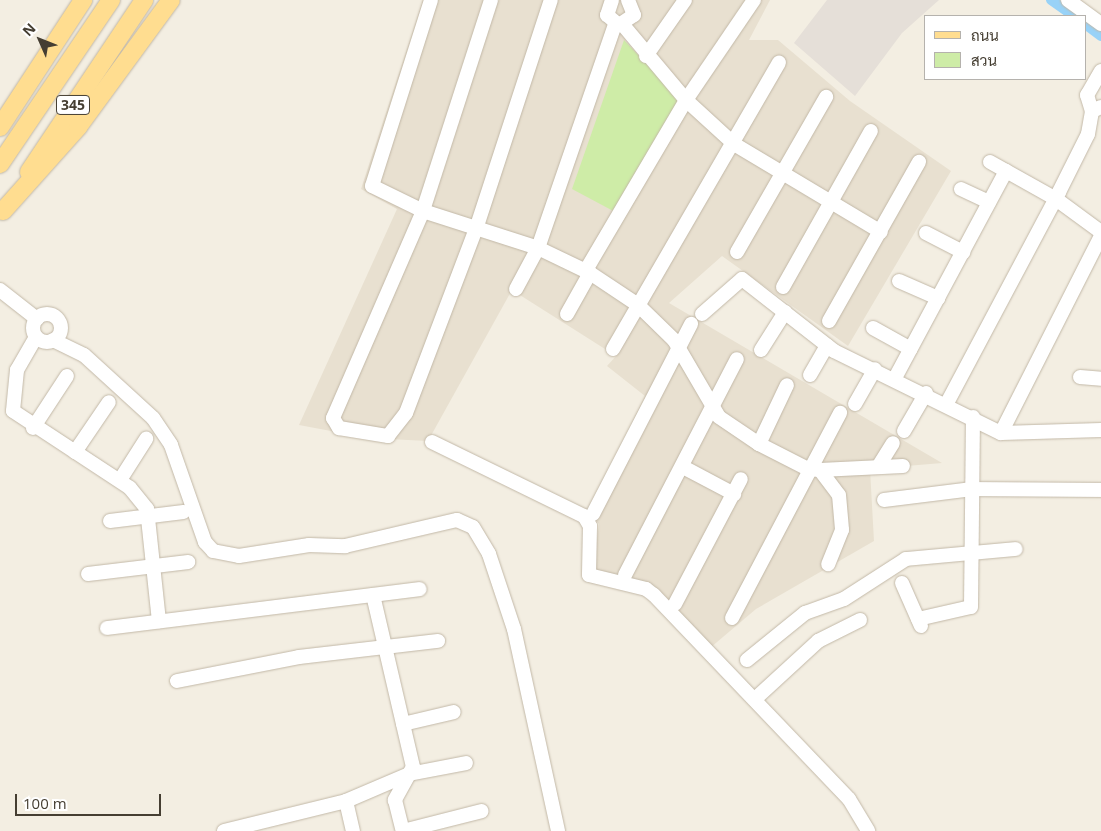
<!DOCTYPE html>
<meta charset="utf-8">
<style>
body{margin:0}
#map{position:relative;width:1101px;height:831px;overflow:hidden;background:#f3eee2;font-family:"Open Sans",Sarabun,sans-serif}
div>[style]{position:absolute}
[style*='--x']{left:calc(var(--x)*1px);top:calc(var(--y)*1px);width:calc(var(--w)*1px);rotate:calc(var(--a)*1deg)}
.residential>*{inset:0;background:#e8e0d0}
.industrial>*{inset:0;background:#e5dfd8}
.green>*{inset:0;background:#ceeca7}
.canal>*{height:10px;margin:-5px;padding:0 5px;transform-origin:5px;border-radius:5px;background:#98d2f7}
.roads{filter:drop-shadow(0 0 1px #c2b8a7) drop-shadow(0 0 1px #c2b8a7)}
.minor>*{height:14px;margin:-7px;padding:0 7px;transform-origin:7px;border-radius:7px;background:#fff}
.minor>.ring{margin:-7px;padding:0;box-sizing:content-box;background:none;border:14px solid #fff;border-radius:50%}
.major>*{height:18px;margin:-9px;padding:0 9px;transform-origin:9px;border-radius:9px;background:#ffdd90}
span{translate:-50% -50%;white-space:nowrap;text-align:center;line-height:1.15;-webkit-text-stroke:4px #fff;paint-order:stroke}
.shield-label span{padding:1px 4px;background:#fff;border:1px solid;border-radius:4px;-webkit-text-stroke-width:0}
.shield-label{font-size:14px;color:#453e32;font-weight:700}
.legend{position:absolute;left:924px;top:15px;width:162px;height:65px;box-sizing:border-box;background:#fff;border:1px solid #b5b2ad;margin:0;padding:6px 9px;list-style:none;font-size:15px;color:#453e32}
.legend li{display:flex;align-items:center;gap:10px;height:25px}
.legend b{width:25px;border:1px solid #b5b2ad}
.north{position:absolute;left:15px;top:15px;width:50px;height:50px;-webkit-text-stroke:4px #fff;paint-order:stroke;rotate:314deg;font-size:14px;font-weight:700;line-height:20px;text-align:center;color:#453e32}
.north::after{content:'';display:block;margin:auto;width:18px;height:22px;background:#453e32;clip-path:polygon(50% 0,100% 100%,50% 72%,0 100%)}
.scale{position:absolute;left:15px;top:794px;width:146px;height:22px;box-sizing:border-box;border:2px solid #453e32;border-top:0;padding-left:6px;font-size:15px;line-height:18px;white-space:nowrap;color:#453e32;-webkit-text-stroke:4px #fff;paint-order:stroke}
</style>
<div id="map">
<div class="residential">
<div style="clip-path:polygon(423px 0,770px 0,749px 40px,778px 40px,850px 101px,951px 171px,848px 346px,722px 256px,669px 303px,942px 463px,870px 469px,874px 541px,756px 609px,710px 648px,658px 590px,635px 579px,593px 572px,599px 524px,589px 511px,645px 396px,607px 366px,616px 356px,512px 290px,428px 441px,368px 438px,299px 425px,397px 209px,361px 189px)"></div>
</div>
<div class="industrial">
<div style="clip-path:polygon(827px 0,939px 0,902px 33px,855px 96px,794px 43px)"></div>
</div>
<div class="green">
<div style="clip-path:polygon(624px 40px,680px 99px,617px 213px,572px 189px)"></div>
</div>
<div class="canal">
<div style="--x:1051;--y:0;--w:28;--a:35"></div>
<div style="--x:1085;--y:24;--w:20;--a:37"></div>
</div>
<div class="roads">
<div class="minor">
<div style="--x:431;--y:0;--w:195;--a:107.6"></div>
<div style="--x:372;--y:186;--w:57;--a:26.1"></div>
<div style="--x:423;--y:211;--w:121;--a:17.8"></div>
<div style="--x:538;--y:248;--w:58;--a:25.7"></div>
<div style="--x:590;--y:273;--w:58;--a:33.7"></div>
<div style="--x:638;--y:305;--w:50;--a:44.2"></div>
<div style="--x:674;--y:340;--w:89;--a:59.7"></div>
<div style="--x:719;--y:417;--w:48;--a:34"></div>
<div style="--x:759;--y:444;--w:55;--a:27"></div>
<div style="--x:808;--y:469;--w:12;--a:5"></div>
<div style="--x:820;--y:470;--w:31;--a:53"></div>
<div style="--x:839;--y:495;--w:35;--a:85"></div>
<div style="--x:842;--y:530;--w:37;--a:112"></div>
<div style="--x:491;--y:0;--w:222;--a:107.9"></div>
<div style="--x:423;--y:211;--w:226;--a:113.5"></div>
<div style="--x:333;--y:418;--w:12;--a:59"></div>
<div style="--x:339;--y:428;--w:50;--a:9.3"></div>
<div style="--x:388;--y:436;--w:29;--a:-52"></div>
<div style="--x:406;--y:413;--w:197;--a:-69.2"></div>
<div style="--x:476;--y:229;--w:241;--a:-71.9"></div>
<div style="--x:612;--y:0;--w:16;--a:108"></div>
<div style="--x:607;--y:15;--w:16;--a:40"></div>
<div style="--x:619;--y:25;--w:18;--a:-34"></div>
<div style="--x:634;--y:15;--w:16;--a:-112"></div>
<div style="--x:1068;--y:0;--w:41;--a:36"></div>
<div style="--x:623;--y:25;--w:98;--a:50"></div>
<div style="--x:686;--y:100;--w:65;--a:42.5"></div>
<div style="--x:734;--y:144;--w:171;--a:30.9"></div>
<div style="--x:646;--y:56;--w:68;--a:-55.1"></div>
<div style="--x:1101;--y:71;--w:28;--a:120"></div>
<div style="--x:1087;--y:95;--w:17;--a:73"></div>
<div style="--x:1092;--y:111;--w:10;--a:-24"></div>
<div style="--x:990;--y:162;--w:76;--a:29.3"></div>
<div style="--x:1056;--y:199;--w:56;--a:36.3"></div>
<div style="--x:961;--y:189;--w:31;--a:25"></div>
<div style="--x:926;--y:233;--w:42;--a:27.2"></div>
<div style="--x:737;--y:252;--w:179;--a:-60.1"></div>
<div style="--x:586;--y:270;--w:197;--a:-59.5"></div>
<div style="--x:686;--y:100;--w:121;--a:-55.8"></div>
<div style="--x:899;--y:281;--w:43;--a:23.6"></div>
<div style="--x:783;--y:287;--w:179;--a:-60.6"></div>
<div style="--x:516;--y:289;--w:47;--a:-61.8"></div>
<div style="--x:538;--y:248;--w:237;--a:-71"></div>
<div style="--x:0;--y:290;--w:47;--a:38.1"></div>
<div style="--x:567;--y:314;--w:47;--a:-60.7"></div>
<div style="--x:702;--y:314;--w:53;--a:-41.2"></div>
<div style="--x:742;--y:279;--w:117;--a:38"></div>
<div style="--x:834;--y:351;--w:186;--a:26.2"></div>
<div style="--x:1001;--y:433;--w:100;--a:-1.7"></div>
<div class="ring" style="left:33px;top:314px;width:14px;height:14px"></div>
<div style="--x:829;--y:321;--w:183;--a:-60.5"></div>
<div style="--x:873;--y:328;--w:43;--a:28.9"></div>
<div style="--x:36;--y:337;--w:38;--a:120"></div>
<div style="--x:17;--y:370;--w:41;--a:95.6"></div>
<div style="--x:13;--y:411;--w:140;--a:33.3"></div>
<div style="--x:130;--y:488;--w:27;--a:51"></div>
<div style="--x:147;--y:509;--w:113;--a:83.9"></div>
<div style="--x:53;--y:340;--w:34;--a:26"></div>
<div style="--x:84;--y:355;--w:93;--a:42.4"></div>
<div style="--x:153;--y:418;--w:32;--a:56"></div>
<div style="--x:171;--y:445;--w:103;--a:70.7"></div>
<div style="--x:205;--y:542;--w:12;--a:48"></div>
<div style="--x:213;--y:551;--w:26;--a:11"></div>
<div style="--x:239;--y:556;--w:71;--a:-8.9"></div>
<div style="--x:309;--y:545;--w:36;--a:2"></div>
<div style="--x:345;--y:546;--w:115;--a:-13.1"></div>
<div style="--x:457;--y:520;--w:17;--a:24"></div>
<div style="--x:473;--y:527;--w:31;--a:59"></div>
<div style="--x:489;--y:554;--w:79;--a:71.6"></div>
<div style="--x:514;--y:629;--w:207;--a:77.7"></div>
<div style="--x:613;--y:349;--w:331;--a:-59.9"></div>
<div style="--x:761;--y:350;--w:45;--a:-57.7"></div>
<div style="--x:810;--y:375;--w:34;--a:-60"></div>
<div style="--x:1080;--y:377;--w:21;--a:5"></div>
<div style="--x:895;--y:378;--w:235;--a:-61.8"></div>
<div style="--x:947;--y:403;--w:239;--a:-62"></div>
<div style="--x:1059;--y:192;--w:65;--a:-63.4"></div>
<div style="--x:1088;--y:134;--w:23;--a:-80"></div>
<div style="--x:855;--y:404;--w:40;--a:-60.3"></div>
<div style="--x:33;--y:428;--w:62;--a:-56.8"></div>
<div style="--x:904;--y:431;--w:44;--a:-59.9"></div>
<div style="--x:1001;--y:433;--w:221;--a:-63.1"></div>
<div style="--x:432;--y:442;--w:169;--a:26"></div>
<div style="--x:584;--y:516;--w:12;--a:59"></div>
<div style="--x:590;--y:526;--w:49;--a:91.2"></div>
<div style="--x:589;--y:575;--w:59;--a:13.8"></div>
<div style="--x:646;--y:589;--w:10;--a:37"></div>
<div style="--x:654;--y:595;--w:282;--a:46.3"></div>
<div style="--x:849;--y:799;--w:37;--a:59"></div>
<div style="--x:759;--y:444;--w:65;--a:-64.6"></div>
<div style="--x:75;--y:452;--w:60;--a:-55.8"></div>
<div style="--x:683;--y:467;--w:58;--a:27.9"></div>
<div style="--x:878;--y:467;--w:28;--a:-58"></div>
<div style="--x:820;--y:470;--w:83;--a:-2.8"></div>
<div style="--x:120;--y:480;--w:49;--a:-57.6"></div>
<div style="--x:884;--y:500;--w:89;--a:-7.1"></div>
<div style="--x:972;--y:489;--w:129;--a:0.4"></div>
<div style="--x:593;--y:514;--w:214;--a:-62.7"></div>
<div style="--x:110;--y:521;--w:74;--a:-7"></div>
<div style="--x:88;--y:574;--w:101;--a:-6.8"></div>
<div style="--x:625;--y:575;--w:243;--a:-62.6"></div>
<div style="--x:902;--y:583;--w:47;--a:66.2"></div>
<div style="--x:373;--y:595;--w:177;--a:76.9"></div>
<div style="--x:413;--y:767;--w:38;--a:119"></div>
<div style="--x:395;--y:800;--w:32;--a:76"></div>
<div style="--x:675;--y:604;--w:141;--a:-62.2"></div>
<div style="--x:732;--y:618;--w:232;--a:-62.2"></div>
<div style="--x:918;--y:619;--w:54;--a:-12.8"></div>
<div style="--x:971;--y:607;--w:190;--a:-89.4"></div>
<div style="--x:107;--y:628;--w:315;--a:-7.1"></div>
<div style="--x:747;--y:660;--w:75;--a:-39"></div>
<div style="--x:805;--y:613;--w:41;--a:-19.7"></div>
<div style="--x:844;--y:599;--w:74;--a:-32.8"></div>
<div style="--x:906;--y:559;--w:110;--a:-5.2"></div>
<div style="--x:177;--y:681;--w:124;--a:-11.1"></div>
<div style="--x:299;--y:657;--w:140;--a:-6.6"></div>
<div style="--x:755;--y:699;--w:86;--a:-42.6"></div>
<div style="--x:818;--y:641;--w:47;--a:-26.6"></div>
<div style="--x:403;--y:724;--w:52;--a:-13.2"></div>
<div style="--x:346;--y:801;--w:31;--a:77"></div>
<div style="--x:224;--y:831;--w:126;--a:-13.8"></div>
<div style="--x:346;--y:801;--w:69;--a:-23.2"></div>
<div style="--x:409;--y:774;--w:58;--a:-10.9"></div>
<div style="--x:403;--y:831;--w:81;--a:-14.2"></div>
</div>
<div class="major">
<div style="--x:0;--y:127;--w:152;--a:-56.8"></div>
<div style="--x:0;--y:164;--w:198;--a:-55.9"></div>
<div style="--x:29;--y:172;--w:207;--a:-56.2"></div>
<div style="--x:3;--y:211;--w:113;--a:-48.2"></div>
<div style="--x:78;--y:127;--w:157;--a:-53.8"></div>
</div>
</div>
<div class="shield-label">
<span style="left:73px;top:105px">345</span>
</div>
<ul class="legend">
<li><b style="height:6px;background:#ffdd90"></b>ถนน</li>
<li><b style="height:14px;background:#ceeca7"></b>สวน</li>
</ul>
<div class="north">N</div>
<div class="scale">100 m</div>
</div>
